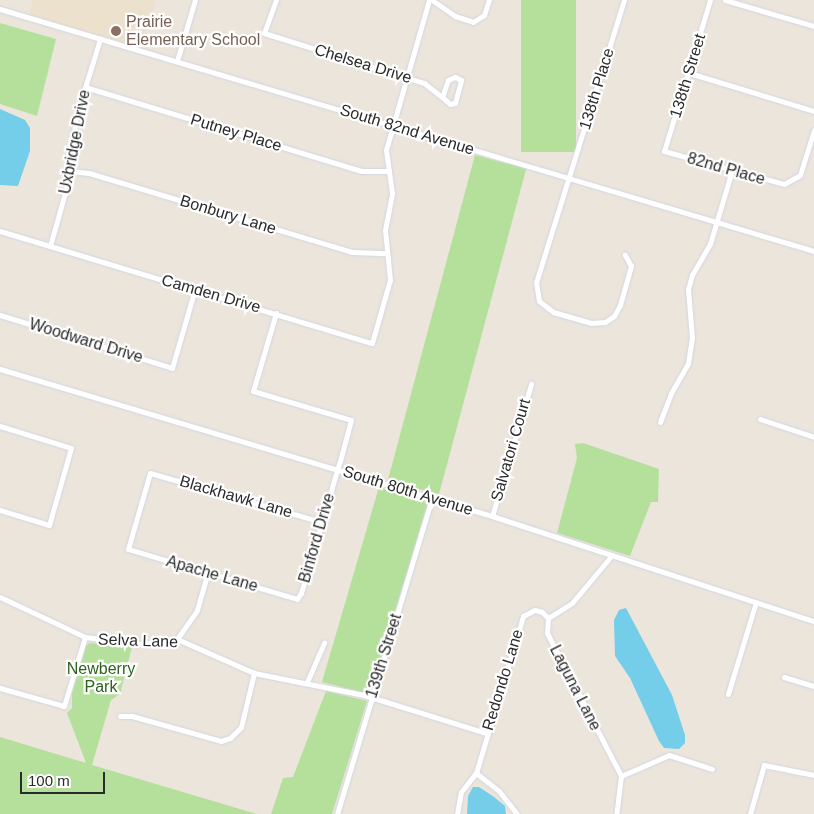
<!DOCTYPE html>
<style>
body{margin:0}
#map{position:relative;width:814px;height:814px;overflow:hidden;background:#ebe5dc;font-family:Helvetica,sans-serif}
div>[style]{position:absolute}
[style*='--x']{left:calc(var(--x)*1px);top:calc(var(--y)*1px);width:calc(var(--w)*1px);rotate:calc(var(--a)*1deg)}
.education>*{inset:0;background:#ece1cc}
.green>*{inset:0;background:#b4e09b;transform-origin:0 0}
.water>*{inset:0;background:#74cde9}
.roads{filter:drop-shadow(0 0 1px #d2d5e2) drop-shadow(0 0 1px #d2d5e2)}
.minor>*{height:5px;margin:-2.5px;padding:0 2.5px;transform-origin:2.5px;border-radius:2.5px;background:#fff}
.dots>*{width:14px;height:14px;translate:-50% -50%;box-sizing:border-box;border:2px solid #fff;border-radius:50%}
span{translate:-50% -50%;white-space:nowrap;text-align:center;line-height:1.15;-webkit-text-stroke:4.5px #fff;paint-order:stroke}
.education-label{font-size:16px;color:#785e54}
.left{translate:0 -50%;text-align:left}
.street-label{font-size:16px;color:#2a2a2a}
.park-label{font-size:16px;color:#2d641d}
.scale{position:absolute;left:20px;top:772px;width:85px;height:22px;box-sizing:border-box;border:2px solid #2a2a2a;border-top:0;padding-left:6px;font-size:15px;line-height:18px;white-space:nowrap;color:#2a2a2a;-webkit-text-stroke:4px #fff;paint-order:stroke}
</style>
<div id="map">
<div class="education">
<div style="clip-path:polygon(33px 0,156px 0,141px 48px,29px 15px)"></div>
</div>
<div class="green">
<div style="left:521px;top:0;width:55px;height:152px"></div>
<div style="clip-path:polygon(0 23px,56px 39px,37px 116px,0 104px)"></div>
<div style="left:475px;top:155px;width:53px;height:337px;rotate:15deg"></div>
<div style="clip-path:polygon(583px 443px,659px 469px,658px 502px,651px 502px,630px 556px,557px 533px,577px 458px,575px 444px)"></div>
<div style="clip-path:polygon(379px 487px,424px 501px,427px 506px,371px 691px,365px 693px,322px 682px)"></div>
<div style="clip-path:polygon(90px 643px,132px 647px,120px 694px,111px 700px,92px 765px,257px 814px,0 814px,0 737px,86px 763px,67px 713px,72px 708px,72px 693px,86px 646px)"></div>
<div style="clip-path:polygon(326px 691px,367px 701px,332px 814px,271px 814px,283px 778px,293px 777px)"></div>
</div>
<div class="water">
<div style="clip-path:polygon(0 109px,25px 120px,30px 128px,30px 151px,18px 186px,0 185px)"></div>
<div style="clip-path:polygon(626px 608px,672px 695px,685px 735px,685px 743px,679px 749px,664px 748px,659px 741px,630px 678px,615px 656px,614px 620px,619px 610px)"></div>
<div style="clip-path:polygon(473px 787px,479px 787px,494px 797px,505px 806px,506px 814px,467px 814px,468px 796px)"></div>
</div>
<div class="roads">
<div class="minor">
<div style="--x:276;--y:0;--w:35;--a:110"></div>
<div style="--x:264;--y:33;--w:168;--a:17.4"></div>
<div style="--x:424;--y:83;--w:23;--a:38"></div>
<div style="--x:442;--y:97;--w:11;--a:41"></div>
<div style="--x:450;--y:104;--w:5;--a:-11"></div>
<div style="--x:455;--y:103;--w:24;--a:-75"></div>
<div style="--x:461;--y:80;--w:7;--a:-153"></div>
<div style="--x:455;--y:77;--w:8;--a:157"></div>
<div style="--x:448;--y:80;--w:18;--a:109"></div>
<div style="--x:432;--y:0;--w:28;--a:35"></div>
<div style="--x:455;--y:16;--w:19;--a:18"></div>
<div style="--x:473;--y:22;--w:13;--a:-32"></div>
<div style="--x:484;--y:15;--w:16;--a:-72"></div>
<div style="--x:624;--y:0;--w:295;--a:107.3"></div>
<div style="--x:536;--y:282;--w:19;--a:81"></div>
<div style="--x:539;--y:301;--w:18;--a:38"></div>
<div style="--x:553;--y:312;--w:40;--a:16"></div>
<div style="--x:591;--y:323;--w:14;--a:-4"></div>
<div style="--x:605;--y:322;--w:11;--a:-34"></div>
<div style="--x:614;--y:316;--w:13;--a:-61"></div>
<div style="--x:620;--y:305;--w:41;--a:-74.2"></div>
<div style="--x:631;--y:266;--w:13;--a:-119"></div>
<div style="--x:710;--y:0;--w:158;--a:106.9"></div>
<div style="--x:664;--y:151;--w:124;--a:15.4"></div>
<div style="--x:784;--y:184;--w:18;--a:-29"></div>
<div style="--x:800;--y:175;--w:47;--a:-72.7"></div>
<div style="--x:725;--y:0;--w:93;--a:16.3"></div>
<div style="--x:0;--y:9;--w:849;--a:16.56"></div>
<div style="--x:177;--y:61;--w:64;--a:-73.6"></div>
<div style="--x:689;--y:73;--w:131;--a:16.9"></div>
<div style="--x:85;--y:87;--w:289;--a:16.9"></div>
<div style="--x:362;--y:171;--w:27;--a:0"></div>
<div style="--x:70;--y:171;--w:19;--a:6"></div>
<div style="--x:89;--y:173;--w:275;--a:16.7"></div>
<div style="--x:352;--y:252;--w:35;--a:2"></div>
<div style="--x:0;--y:231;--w:388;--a:16.8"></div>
<div style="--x:372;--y:343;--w:66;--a:-74.1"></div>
<div style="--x:390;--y:280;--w:50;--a:-95.7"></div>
<div style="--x:385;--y:230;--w:38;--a:-79"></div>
<div style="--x:392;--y:193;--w:43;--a:-97.9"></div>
<div style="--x:386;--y:150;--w:156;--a:-74"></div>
<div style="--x:50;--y:246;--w:66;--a:-74.3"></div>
<div style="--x:68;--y:182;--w:65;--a:-83"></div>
<div style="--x:76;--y:117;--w:82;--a:-72.9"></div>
<div style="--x:276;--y:313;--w:81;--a:106.4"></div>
<div style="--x:253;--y:391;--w:102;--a:16.5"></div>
<div style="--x:351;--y:420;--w:42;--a:105"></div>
<div style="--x:340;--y:461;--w:9;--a:108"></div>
<div style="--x:337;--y:470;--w:54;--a:106.1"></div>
<div style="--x:322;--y:522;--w:74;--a:106.5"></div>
<div style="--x:301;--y:593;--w:7;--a:124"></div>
<div style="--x:297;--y:599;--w:176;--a:-163.5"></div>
<div style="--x:128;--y:549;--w:79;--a:-73.9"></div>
<div style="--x:150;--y:473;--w:179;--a:15.9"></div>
<div style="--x:0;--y:315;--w:180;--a:17.1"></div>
<div style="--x:172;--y:368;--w:82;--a:-73.8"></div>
<div style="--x:0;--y:369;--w:513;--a:16.64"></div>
<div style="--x:492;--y:516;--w:339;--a:18.1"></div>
<div style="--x:760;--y:419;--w:57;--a:18.4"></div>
<div style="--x:660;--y:422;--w:31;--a:-69"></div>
<div style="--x:671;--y:393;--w:34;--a:-60"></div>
<div style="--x:688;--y:363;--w:25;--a:-81"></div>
<div style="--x:692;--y:338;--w:49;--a:-94.7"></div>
<div style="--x:688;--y:289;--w:15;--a:-74"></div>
<div style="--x:692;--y:275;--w:36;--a:-60"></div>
<div style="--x:710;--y:244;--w:77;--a:-73.4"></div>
<div style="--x:0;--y:426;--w:74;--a:17.2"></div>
<div style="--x:71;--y:448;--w:80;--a:105.9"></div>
<div style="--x:49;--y:525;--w:51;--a:-163"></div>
<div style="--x:492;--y:516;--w:138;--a:-73.5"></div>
<div style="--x:612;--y:555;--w:62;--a:129.8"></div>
<div style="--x:572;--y:603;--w:28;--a:148"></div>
<div style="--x:548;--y:618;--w:15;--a:94"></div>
<div style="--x:547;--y:633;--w:161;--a:62.6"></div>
<div style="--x:621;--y:776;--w:38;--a:97"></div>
<div style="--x:0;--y:597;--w:94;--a:25.2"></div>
<div style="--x:85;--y:637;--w:58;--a:6.9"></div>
<div style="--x:143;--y:644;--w:34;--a:-8"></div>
<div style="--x:177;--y:639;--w:84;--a:23.8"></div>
<div style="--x:254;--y:673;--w:112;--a:11.3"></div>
<div style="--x:364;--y:695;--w:128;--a:17.3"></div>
<div style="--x:177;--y:639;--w:35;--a:-55"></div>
<div style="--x:197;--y:610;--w:40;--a:-74"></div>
<div style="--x:784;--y:677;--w:31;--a:17"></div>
<div style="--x:307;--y:682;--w:43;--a:-66.4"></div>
<div style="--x:0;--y:688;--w:66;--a:15.7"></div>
<div style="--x:64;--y:706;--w:72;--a:-73.1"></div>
<div style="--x:728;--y:694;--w:96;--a:-73.1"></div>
<div style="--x:120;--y:716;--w:12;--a:0"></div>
<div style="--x:132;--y:716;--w:92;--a:15.7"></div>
<div style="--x:221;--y:741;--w:9;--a:-18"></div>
<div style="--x:230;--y:738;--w:16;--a:-45"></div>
<div style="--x:241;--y:727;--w:56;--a:-76.5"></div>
<div style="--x:476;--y:773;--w:29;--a:38"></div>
<div style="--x:499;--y:791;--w:29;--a:52"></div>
<div style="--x:621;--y:776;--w:52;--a:-23.6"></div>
<div style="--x:669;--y:755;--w:45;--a:18"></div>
<div style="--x:337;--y:814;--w:330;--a:-73.3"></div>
<div style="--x:457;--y:814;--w:22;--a:-80"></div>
<div style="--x:461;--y:792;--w:24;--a:-52"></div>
<div style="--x:476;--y:773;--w:164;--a:-73.3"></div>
<div style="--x:523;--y:616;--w:13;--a:-27"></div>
<div style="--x:535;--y:610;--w:7;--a:16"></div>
<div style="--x:542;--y:612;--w:8;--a:45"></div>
<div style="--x:750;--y:814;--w:51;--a:-74.1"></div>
<div style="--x:764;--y:765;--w:51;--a:11.3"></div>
</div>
</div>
<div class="dots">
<div style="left:116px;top:31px;background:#8d6e63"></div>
</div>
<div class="education-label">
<span class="left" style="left:126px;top:31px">Prairie<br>Elementary School</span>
</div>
<div class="street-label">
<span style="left:363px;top:64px;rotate:17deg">Chelsea Drive</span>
<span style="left:688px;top:76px;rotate:-73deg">138th Street</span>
<span style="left:597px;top:89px;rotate:-73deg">138th Place</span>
<span style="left:407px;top:130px;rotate:17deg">South 82nd Avenue</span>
<span style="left:236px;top:133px;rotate:17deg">Putney Place</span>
<span style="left:75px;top:142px;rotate:-79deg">Uxbridge Drive</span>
<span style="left:726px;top:169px;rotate:16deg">82nd Place</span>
<span style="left:228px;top:215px;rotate:17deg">Bonbury Lane</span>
<span style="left:211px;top:294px;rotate:16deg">Camden Drive</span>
<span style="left:86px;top:341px;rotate:17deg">Woodward Drive</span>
<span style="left:511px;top:450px;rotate:-74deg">Salvatori Court</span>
<span style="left:408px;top:491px;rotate:17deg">South 80th Avenue</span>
<span style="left:236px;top:497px;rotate:16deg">Blackhawk Lane</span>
<span style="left:317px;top:538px;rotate:-74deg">Binford Drive</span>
<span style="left:212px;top:574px;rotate:16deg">Apache Lane</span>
<span style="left:138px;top:641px;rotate:2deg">Selva Lane</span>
<span style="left:384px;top:656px;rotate:-73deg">139th Street</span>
<span style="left:503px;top:680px;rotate:-73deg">Redondo Lane</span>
<span style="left:575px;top:688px;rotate:63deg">Laguna Lane</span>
</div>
<div class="park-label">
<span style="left:101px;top:678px">Newberry<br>Park</span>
</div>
<div class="scale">100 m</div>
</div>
